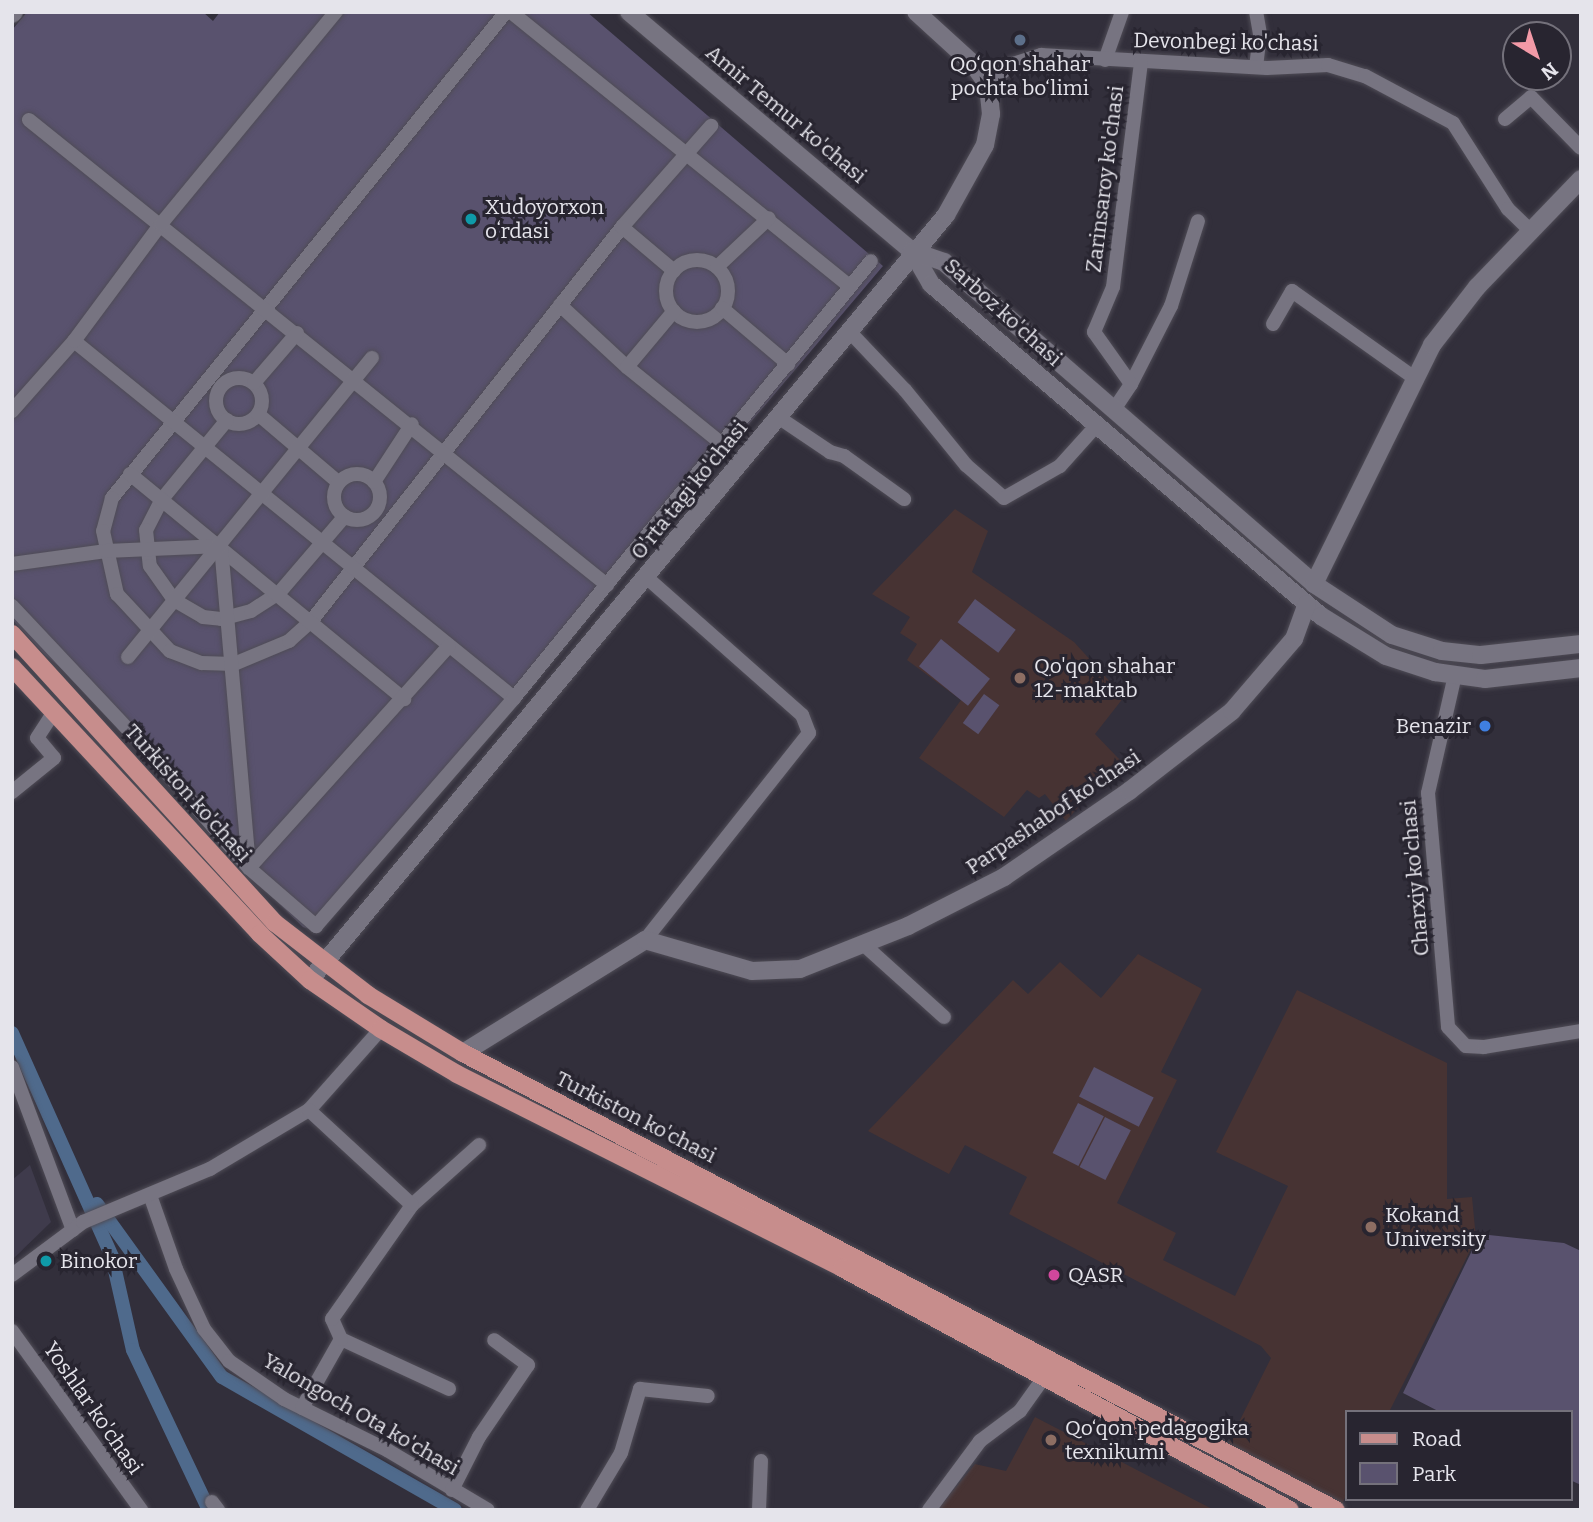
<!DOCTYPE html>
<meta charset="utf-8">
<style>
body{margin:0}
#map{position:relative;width:1593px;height:1522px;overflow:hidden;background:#322f3b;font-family:Bitter,serif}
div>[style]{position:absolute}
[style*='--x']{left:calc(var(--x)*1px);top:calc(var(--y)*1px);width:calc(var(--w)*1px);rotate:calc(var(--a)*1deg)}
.built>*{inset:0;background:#3f3b4c}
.education>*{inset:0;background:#473333}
.green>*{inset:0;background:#59526e;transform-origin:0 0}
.canal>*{height:14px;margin:-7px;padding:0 7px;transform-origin:7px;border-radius:7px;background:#4f6a8c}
.roads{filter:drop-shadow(0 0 2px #4f4c56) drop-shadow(0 0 2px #4f4c56)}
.street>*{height:14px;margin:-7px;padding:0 7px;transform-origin:7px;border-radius:7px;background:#777481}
.street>.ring{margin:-7px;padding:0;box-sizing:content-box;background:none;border:14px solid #777481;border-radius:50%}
.secondary>*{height:18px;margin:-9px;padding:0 9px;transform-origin:9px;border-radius:9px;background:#777481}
.primary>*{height:18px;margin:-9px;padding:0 9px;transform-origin:9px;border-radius:9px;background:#c78d8c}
.dots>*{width:19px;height:19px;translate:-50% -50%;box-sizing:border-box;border:4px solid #282530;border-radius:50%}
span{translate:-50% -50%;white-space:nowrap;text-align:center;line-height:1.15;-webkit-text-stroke:6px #282530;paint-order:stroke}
.street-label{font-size:21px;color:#e5e4eb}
.poi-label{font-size:21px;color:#e5e4eb}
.left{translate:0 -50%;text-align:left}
.right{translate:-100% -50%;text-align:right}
.frame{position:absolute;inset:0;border:14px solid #e5e4eb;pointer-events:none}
.legend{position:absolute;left:1345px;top:1410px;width:228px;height:91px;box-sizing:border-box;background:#282530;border:2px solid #74717b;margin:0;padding:9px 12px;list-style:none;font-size:21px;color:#e5e4eb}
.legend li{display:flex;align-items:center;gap:14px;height:35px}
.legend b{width:35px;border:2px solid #74717b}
.north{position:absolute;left:1502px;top:21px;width:70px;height:70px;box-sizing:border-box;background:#282530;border:2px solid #74717b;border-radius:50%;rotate:141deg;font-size:19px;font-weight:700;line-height:28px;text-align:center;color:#e5e4eb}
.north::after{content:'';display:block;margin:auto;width:24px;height:32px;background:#f39aa7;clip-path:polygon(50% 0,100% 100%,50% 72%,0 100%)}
</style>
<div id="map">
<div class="built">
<div style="clip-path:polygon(30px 1165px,51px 1222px,12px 1260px,12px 1180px)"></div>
</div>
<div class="education">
<div style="clip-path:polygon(955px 509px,988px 531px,972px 572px,1074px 642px,1124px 697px,1095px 734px,1120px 760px,1066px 821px,1045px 794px,1039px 798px,1027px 790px,1004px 817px,919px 758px,961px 700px,907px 660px,917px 644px,900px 633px,910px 617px,872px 594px)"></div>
<div style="clip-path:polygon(1138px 954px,1202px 989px,1161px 1072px,1177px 1080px,1117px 1203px,1176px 1233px,1163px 1260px,1235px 1296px,1288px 1186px,1216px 1152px,1297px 990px,1447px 1063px,1447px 1199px,1472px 1197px,1476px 1239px,1389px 1412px,1346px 1412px,1346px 1496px,1342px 1504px,1228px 1444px,1271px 1358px,1261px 1346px,1009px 1214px,1027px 1177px,965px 1145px,949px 1174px,868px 1131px,1013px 980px,1028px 994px,1060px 962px,1101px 998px)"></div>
<div style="clip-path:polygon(1035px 1417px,1214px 1510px,937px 1510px,975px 1464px,1006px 1471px)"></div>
</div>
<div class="green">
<div style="clip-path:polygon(27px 12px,203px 12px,213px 21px,220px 12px,587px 12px,883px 266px,318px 932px,303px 927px,269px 894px,88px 690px,45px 655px,12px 619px,12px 30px)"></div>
<div style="left:975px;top:599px;width:51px;height:29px;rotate:37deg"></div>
<div style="left:941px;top:639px;width:63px;height:35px;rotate:39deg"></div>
<div style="left:984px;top:694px;width:19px;height:36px;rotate:36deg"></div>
<div style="left:1094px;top:1067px;width:67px;height:33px;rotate:27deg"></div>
<div style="left:1078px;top:1103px;width:29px;height:56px;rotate:27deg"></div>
<div style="left:1105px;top:1117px;width:29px;height:56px;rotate:27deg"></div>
<div style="clip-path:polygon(1480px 1234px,1564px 1243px,1581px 1251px,1581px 1485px,1570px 1480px,1570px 1412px,1440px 1412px,1403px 1393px)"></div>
</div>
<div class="canal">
<div style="--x:12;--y:1033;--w:245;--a:65.9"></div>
<div style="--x:112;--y:1257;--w:95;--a:77.3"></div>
<div style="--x:133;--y:1350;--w:177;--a:64.6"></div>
<div style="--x:97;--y:1204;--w:213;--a:54.2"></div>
<div style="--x:222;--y:1377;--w:268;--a:29.7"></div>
</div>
<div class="roads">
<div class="street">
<div style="--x:506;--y:12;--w:626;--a:129.03"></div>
<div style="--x:112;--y:498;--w:34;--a:105"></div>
<div style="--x:103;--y:531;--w:65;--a:77.5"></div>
<div style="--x:117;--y:594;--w:78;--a:47.1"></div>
<div style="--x:170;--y:651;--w:34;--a:21"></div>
<div style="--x:202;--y:663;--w:32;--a:2"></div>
<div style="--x:234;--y:664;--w:60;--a:-22.7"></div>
<div style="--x:289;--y:641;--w:31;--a:-42"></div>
<div style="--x:312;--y:620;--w:501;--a:-51.73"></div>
<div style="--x:622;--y:227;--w:135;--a:-48.6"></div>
<div style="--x:511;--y:12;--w:435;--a:39"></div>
<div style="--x:1105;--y:60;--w:51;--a:-70.5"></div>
<div style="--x:1256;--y:67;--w:33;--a:-83"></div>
<div style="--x:1260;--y:34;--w:22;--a:-100"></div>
<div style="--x:988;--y:85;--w:30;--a:-42"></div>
<div style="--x:1010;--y:65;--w:33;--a:-18"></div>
<div style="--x:1041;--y:55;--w:226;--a:3.3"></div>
<div style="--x:1267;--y:68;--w:61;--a:-2.8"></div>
<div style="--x:1328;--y:65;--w:39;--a:17"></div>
<div style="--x:1365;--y:76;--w:100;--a:28.1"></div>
<div style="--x:1453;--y:123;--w:102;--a:57.4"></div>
<div style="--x:1508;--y:209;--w:29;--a:44"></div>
<div style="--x:1505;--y:119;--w:34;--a:-40"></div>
<div style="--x:1531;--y:97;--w:71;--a:45.6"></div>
<div style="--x:29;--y:120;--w:742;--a:38.82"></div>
<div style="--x:622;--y:227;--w:68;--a:40.2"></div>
<div class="ring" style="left:666px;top:260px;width:48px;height:48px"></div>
<div style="--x:717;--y:267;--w:71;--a:-43.3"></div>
<div style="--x:560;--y:305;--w:91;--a:42.8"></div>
<div style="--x:627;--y:367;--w:121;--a:39"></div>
<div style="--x:722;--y:308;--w:87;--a:40.3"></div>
<div style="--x:1273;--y:324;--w:38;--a:-60"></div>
<div style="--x:1292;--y:291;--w:152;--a:35.4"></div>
<div style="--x:848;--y:330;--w:83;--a:46.5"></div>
<div style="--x:905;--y:390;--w:97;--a:50.9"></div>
<div style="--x:966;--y:465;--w:50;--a:41"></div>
<div style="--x:1004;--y:498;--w:64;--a:-29.7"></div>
<div style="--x:1060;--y:466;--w:54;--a:-48"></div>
<div style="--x:74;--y:341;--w:567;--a:39.05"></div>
<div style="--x:627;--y:367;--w:73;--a:-50"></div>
<div class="ring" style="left:216px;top:378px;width:32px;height:32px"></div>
<div style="--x:254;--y:383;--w:66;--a:-49.3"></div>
<div style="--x:1131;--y:384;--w:88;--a:-62.9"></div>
<div style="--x:1171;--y:306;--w:89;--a:-72.4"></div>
<div style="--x:1115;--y:408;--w:29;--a:-56"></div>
<div style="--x:1131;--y:384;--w:64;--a:-125.4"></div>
<div style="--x:1094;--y:332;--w:49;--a:-67.1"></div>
<div style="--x:1113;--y:287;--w:227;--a:-82.9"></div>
<div style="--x:12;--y:411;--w:94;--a:-48.5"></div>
<div style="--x:74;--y:341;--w:146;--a:-53.4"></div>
<div style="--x:161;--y:224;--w:275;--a:-50.5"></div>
<div style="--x:258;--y:414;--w:106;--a:40.4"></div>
<div style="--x:778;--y:417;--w:63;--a:33.9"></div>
<div style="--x:830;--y:452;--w:15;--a:16"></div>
<div style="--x:844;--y:456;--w:74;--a:35.6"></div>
<div style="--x:227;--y:420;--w:102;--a:129.4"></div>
<div style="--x:162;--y:499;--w:35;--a:117"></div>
<div style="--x:146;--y:530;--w:36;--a:84"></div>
<div style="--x:150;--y:566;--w:42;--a:54.8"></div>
<div style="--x:174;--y:600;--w:34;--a:30"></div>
<div style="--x:203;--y:617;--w:18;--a:6"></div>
<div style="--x:221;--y:619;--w:31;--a:-15"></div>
<div style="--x:251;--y:611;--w:33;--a:-33"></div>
<div style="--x:279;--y:593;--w:101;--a:-49.4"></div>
<div style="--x:130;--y:474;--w:355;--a:39.4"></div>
<div class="ring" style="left:334px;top:474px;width:32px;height:32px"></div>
<div style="--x:374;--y:482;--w:69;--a:-56.8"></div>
<div style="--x:12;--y:564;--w:95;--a:-7.9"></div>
<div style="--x:106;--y:551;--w:115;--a:-2.5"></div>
<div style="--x:221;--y:546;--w:323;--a:85"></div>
<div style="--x:12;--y:606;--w:199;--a:46.8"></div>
<div style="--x:148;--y:751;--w:155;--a:49.2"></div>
<div style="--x:249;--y:868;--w:89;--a:40.9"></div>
<div style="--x:316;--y:926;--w:302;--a:-49"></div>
<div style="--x:514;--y:698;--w:564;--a:-50.75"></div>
<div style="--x:128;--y:657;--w:386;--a:-50.8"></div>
<div style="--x:1455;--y:675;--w:121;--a:102.9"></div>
<div style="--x:1428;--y:793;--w:235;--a:85.1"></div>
<div style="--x:1448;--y:1027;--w:26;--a:47"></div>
<div style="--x:1466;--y:1046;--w:18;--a:3"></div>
<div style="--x:1484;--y:1047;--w:98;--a:-9.4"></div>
<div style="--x:12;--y:792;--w:54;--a:-39"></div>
<div style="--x:54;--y:758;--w:26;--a:-130"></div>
<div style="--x:37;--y:738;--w:30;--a:-57"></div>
<div style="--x:249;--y:868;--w:299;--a:-48"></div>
<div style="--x:645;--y:940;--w:264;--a:-51.6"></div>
<div style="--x:809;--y:733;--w:19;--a:-111"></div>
<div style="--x:802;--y:715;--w:207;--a:-138.5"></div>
<div style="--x:863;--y:944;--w:109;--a:42"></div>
<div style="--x:12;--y:1067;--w:174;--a:69.5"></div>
<div style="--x:150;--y:1195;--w:78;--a:70.6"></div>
<div style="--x:176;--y:1269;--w:66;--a:65"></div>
<div style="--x:204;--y:1329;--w:41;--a:52"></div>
<div style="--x:229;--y:1361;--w:67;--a:34.6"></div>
<div style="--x:284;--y:1399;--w:115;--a:26.3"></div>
<div style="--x:387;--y:1450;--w:117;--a:30.7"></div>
<div style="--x:412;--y:1205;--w:90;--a:-41.8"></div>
<div style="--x:12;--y:1275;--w:89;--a:-36.7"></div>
<div style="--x:83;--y:1222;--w:138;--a:-22.7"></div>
<div style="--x:210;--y:1169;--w:115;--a:-30.8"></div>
<div style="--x:309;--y:1110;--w:108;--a:-48.4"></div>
<div style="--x:12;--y:1331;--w:221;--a:54.2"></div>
<div style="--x:341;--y:1339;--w:119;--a:24.8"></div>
<div style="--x:302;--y:1408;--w:79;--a:-60.5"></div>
<div style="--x:341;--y:1339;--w:22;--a:-114"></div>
<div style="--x:332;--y:1319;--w:139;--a:-54.9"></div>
<div style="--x:412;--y:1205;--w:140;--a:-137.3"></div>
<div style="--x:452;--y:1490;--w:59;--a:-63"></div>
<div style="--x:479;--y:1437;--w:87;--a:-55.8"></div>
<div style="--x:528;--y:1365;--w:42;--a:-143.7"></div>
<div style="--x:212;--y:1502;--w:10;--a:53"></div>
<div style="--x:587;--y:1510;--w:66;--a:-59.2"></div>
<div style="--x:621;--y:1453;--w:67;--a:-73.5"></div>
<div style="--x:640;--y:1389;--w:68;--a:5.9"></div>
<div style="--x:759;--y:1510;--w:49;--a:-87.7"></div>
<div style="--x:929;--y:1510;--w:86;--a:-53.5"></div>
<div style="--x:980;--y:1441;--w:50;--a:-36.9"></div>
<div style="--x:1020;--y:1411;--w:43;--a:-54.5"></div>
</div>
<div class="secondary">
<div style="--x:629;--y:12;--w:370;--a:40.2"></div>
<div style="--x:912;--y:251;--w:38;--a:60"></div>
<div style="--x:931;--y:284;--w:512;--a:40.41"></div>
<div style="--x:1321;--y:616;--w:76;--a:31.6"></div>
<div style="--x:1386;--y:656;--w:52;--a:18.1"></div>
<div style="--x:1435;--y:672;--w:50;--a:8"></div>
<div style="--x:1485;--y:679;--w:97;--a:-6.5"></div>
<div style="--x:12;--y:14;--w:3;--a:-45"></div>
<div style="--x:912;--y:251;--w:34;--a:19"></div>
<div style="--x:944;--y:262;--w:490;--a:41"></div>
<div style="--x:1314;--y:584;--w:93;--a:33.2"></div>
<div style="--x:1392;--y:635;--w:52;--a:17.7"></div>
<div style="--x:1442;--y:651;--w:39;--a:6"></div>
<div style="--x:1481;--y:655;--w:101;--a:-6.3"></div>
<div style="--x:1314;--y:584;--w:267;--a:-63.7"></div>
<div style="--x:1432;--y:345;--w:73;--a:-52.2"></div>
<div style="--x:1477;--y:287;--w:150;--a:-46.1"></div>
<div style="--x:310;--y:980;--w:995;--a:-50.26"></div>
<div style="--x:946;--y:215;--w:80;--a:-60.9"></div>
<div style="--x:985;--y:145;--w:32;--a:-79"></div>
<div style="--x:991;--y:114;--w:29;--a:-96"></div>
<div style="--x:988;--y:85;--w:29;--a:-126"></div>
<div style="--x:971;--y:62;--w:74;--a:-137.7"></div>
<div style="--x:463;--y:1053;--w:214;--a:-31.8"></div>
<div style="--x:645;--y:940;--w:111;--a:16.2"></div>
<div style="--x:752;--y:971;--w:48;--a:-2.4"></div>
<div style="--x:800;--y:969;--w:116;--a:-21.7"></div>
<div style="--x:908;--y:926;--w:108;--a:-27"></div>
<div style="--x:1004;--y:877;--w:152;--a:-34.5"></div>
<div style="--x:1129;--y:791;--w:130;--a:-37.8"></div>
<div style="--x:1232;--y:711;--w:95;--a:-49.3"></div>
<div style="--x:1294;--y:639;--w:37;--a:-70"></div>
</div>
<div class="primary">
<div style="--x:12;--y:634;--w:391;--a:47.7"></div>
<div style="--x:275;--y:923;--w:118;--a:37.7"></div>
<div style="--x:368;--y:995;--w:111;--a:31.4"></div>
<div style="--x:463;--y:1053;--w:985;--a:27.63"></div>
<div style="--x:12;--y:667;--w:364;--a:47.1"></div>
<div style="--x:260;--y:934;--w:68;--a:42.6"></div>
<div style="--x:310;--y:980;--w:86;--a:34.6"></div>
<div style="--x:381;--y:1029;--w:88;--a:30.6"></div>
<div style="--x:457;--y:1074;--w:431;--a:26.7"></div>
<div style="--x:842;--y:1268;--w:509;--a:28.38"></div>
</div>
</div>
<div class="dots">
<div style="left:1020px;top:40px;background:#5c6f8a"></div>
<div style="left:471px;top:219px;background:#0f9aa8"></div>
<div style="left:1020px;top:678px;background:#8d6e63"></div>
<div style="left:1485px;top:726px;background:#3f7fe0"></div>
<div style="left:1371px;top:1227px;background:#8d6e63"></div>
<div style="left:46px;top:1261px;background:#0f9aa8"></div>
<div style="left:1054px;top:1275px;background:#d1479c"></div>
<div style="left:1051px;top:1440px;background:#8d6e63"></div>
</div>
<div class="street-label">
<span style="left:1226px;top:42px;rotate:1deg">Devonbegi ko'chasi</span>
<span style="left:786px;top:114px;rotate:40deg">Amir Temur ko'chasi</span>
<span style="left:1105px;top:179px;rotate:-83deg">Zarinsaroy ko'chasi</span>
<span style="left:1003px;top:312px;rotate:42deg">Sarboz ko'chasi</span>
<span style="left:689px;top:490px;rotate:-51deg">O'rta tagi ko'chasi</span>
<span style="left:188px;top:793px;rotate:48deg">Turkiston ko'chasi</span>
<span style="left:1053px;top:812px;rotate:-34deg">Parpashabof ko'chasi</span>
<span style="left:1415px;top:878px;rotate:-95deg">Charxiy ko'chasi</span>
<span style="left:636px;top:1117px;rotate:27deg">Turkiston ko'chasi</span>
<span style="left:93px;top:1408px;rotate:55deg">Yoshlar ko'chasi</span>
<span style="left:361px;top:1414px;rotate:30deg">Yalongoch Ota ko'chasi</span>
</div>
<div class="poi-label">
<span style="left:1020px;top:76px">Qo‘qon shahar<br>pochta bo‘limi</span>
<span class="left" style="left:485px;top:219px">Xudoyorxon<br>oʻrdasi</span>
<span class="left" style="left:1034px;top:678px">Qo'qon shahar<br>12-maktab</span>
<span class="right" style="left:1471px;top:726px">Benazir</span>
<span class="left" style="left:1385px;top:1227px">Kokand<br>University</span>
<span class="left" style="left:60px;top:1261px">Binokor</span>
<span class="left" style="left:1068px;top:1275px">QASR</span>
<span class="left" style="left:1065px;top:1440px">Qo‘qon pedagogika<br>texnikumi</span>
</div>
<div class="frame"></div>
<ul class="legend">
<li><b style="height:9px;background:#c78d8c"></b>Road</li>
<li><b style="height:19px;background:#59526e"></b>Park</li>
</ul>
<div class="north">N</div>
</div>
